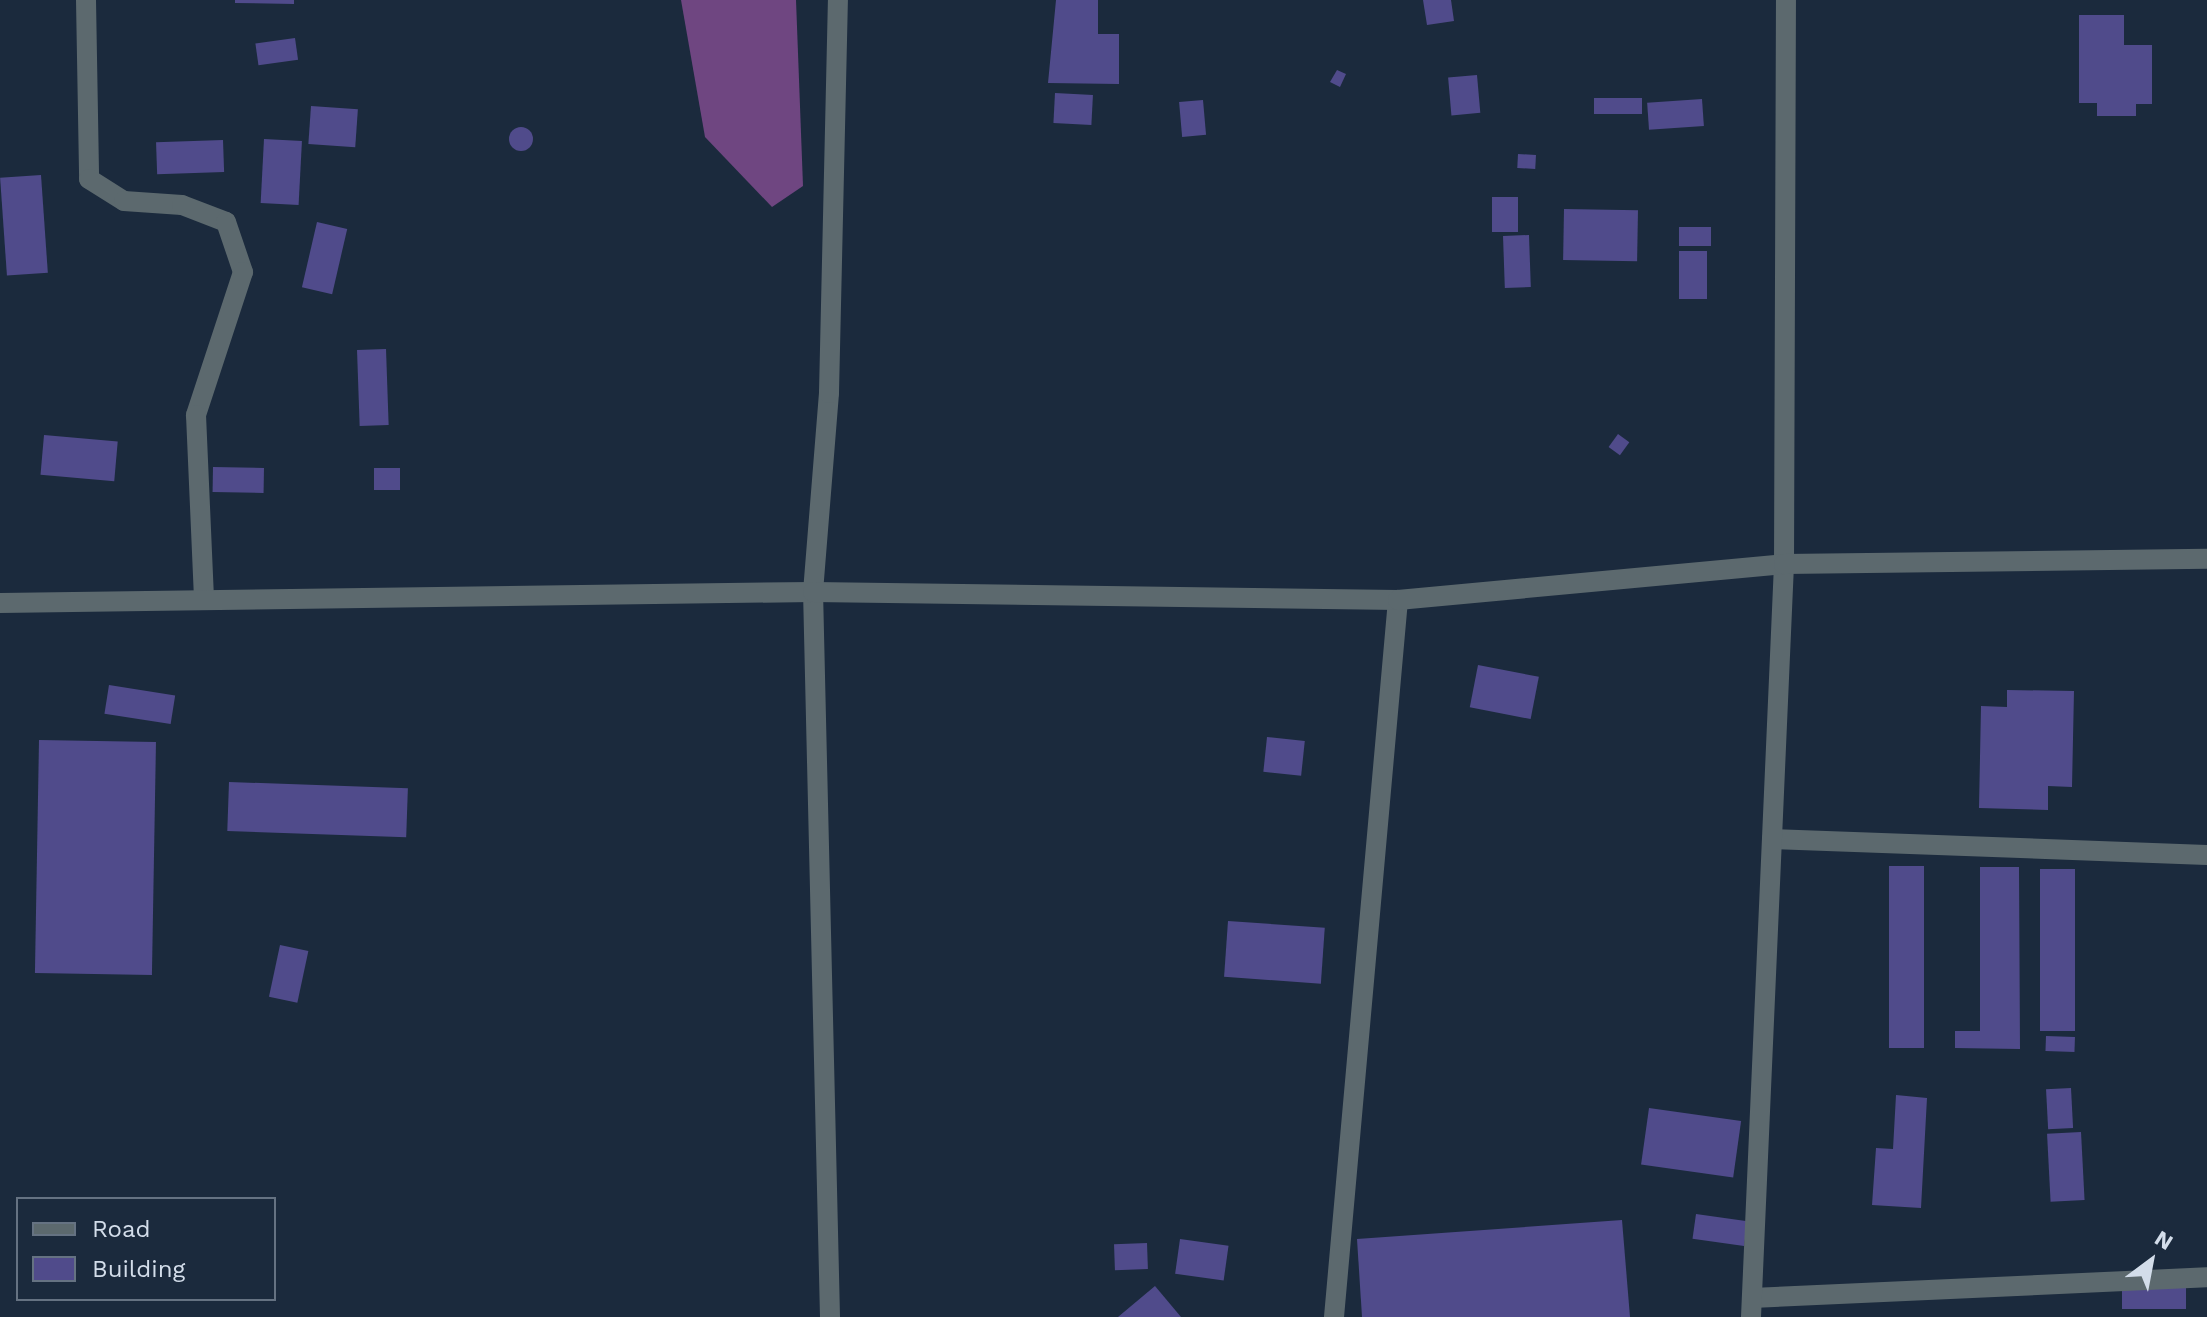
<!DOCTYPE html>
<style>
body{margin:0}
#map{position:relative;width:2207px;height:1317px;overflow:hidden;background:#1b2a3d;font-family:"Work Sans",sans-serif}
div>[style]{position:absolute}
[style*='--x']{left:calc(var(--x)*1px);top:calc(var(--y)*1px);width:calc(var(--w)*1px);rotate:calc(var(--a)*1deg)}
.forest>*{inset:0;background:#6f4681}
.building>*{inset:0;background:#504b8b;transform-origin:0 0}
.round{border-radius:50%}
.minor>*{height:20px;margin:-10px;padding:0 10px;transform-origin:10px;border-radius:10px;background:#5c696e}
.tertiary>*{height:20px;margin:-10px;padding:0 10px;transform-origin:10px;border-radius:10px;background:#5c696e}
span{translate:-50% -50%;white-space:nowrap;text-align:center;line-height:1.15;-webkit-text-stroke:8px #1b2a3d;paint-order:stroke}
.legend{position:absolute;left:16px;top:1197px;width:260px;height:104px;box-sizing:border-box;background:#1b2a3d;border:2px solid #657282;margin:0;padding:10px 14px;list-style:none;font-size:24px;color:#d3ddea}
.legend li{display:flex;align-items:center;gap:16px;height:40px}
.legend b{width:40px;border:2px solid #657282}
.north{position:absolute;left:2111px;top:1221px;width:80px;height:80px;-webkit-text-stroke:6px #1b2a3d;paint-order:stroke;rotate:32deg;font-size:22px;font-weight:700;line-height:32px;text-align:center;color:#d3ddea}
.north::after{content:'';display:block;margin:auto;width:28px;height:36px;background:#d3ddea;clip-path:polygon(50% 0,100% 100%,50% 72%,0 100%)}
</style>
<div id="map">
<div class="forest">
<div style="clip-path:polygon(681px 0,796px 0,803px 186px,772px 207px,705px 137px)"></div>
</div>
<div class="building">
<div style="clip-path:polygon(235px 0,294px 0,294px 4px,235px 3px)"></div>
<div style="clip-path:polygon(1056px 0,1098px 0,1098px 34px,1119px 34px,1119px 84px,1048px 83px)"></div>
<div style="clip-path:polygon(1423px 0,1451px 0,1454px 21px,1427px 25px)"></div>
<div style="clip-path:polygon(2079px 15px,2124px 15px,2124px 45px,2152px 45px,2152px 104px,2136px 104px,2136px 116px,2097px 116px,2097px 103px,2079px 103px)"></div>
<div style="left:295px;top:38px;width:22px;height:40px;rotate:82deg"></div>
<div style="clip-path:polygon(1337px 70px,1346px 74px,1340px 87px,1330px 82px)"></div>
<div style="left:1477px;top:75px;width:38px;height:29px;rotate:85deg"></div>
<div style="left:1055px;top:93px;width:38px;height:30px;rotate:3deg"></div>
<div style="left:1594px;top:98px;width:48px;height:16px"></div>
<div style="left:1702px;top:99px;width:27px;height:55px;rotate:86deg"></div>
<div style="left:1203px;top:100px;width:35px;height:24px;rotate:85deg"></div>
<div style="left:311px;top:106px;width:47px;height:38px;rotate:4deg"></div>
<div class="round" style="left:509px;top:127px;width:24px;height:24px"></div>
<div style="left:264px;top:139px;width:38px;height:64px;rotate:3deg"></div>
<div style="left:223px;top:140px;width:32px;height:67px;rotate:88deg"></div>
<div style="left:1518px;top:154px;width:18px;height:14px;rotate:3deg"></div>
<div style="left:41px;top:175px;width:98px;height:41px;rotate:86deg"></div>
<div style="left:1492px;top:197px;width:26px;height:35px"></div>
<div style="left:1564px;top:209px;width:74px;height:51px;rotate:1deg"></div>
<div style="left:317px;top:222px;width:31px;height:67px;rotate:13deg"></div>
<div style="left:1679px;top:227px;width:32px;height:19px"></div>
<div style="left:1529px;top:235px;width:52px;height:26px;rotate:88deg"></div>
<div style="left:1679px;top:251px;width:28px;height:48px"></div>
<div style="left:386px;top:349px;width:76px;height:29px;rotate:88deg"></div>
<div style="left:1618px;top:434px;width:14px;height:16px;rotate:36deg"></div>
<div style="left:44px;top:435px;width:74px;height:40px;rotate:5deg"></div>
<div style="left:213px;top:467px;width:51px;height:25px;rotate:1deg"></div>
<div style="left:400px;top:468px;width:22px;height:26px;rotate:90deg"></div>
<div style="left:1478px;top:665px;width:62px;height:43px;rotate:11deg"></div>
<div style="left:109px;top:685px;width:67px;height:29px;rotate:9deg"></div>
<div style="clip-path:polygon(2007px 690px,2074px 691px,2072px 787px,2048px 786px,2048px 810px,1979px 808px,1981px 706px,2007px 707px)"></div>
<div style="left:1267px;top:737px;width:38px;height:35px;rotate:6deg"></div>
<div style="left:39px;top:740px;width:117px;height:233px;rotate:1deg"></div>
<div style="left:229px;top:782px;width:179px;height:49px;rotate:2deg"></div>
<div style="left:1889px;top:866px;width:35px;height:182px"></div>
<div style="clip-path:polygon(1980px 867px,2019px 867px,2020px 1049px,1955px 1048px,1955px 1031px,1980px 1031px)"></div>
<div style="left:2040px;top:869px;width:35px;height:162px"></div>
<div style="left:1228px;top:921px;width:97px;height:56px;rotate:4deg"></div>
<div style="left:280px;top:945px;width:29px;height:53px;rotate:12deg"></div>
<div style="left:2046px;top:1036px;width:29px;height:15px;rotate:2deg"></div>
<div style="left:2071px;top:1088px;width:40px;height:25px;rotate:87deg"></div>
<div style="clip-path:polygon(1896px 1095px,1927px 1098px,1921px 1208px,1872px 1205px,1876px 1148px,1893px 1149px)"></div>
<div style="left:1649px;top:1108px;width:93px;height:57px;rotate:8deg"></div>
<div style="left:2081px;top:1132px;width:68px;height:34px;rotate:87deg"></div>
<div style="left:1696px;top:1214px;width:52px;height:25px;rotate:8deg"></div>
<div style="clip-path:polygon(1622px 1220px,1630px 1317px,1362px 1317px,1357px 1239px)"></div>
<div style="left:1180px;top:1239px;width:49px;height:35px;rotate:8deg"></div>
<div style="left:1147px;top:1243px;width:26px;height:33px;rotate:88deg"></div>
<div style="clip-path:polygon(1155px 1286px,1181px 1317px,1118px 1317px)"></div>
<div style="left:2186px;top:1288px;width:21px;height:64px;rotate:90deg"></div>
</div>
<div class="minor">
<div style="--x:86;--y:0;--w:179;--a:89"></div>
<div style="--x:89;--y:179;--w:41;--a:32.2"></div>
<div style="--x:124;--y:201;--w:58;--a:3.9"></div>
<div style="--x:182;--y:205;--w:47;--a:21.1"></div>
<div style="--x:226;--y:222;--w:53;--a:71.2"></div>
<div style="--x:243;--y:272;--w:151;--a:108.2"></div>
<div style="--x:196;--y:415;--w:185;--a:87.5"></div>
<div style="--x:1772;--y:839;--w:435;--a:2.1"></div>
<div style="--x:1752;--y:1298;--w:455;--a:-2.6"></div>
<div style="--x:830;--y:1317;--w:725;--a:-91.34"></div>
<div style="--x:813;--y:592;--w:200;--a:-85.4"></div>
<div style="--x:829;--y:393;--w:393;--a:-88.7"></div>
<div style="--x:1334;--y:1317;--w:720;--a:-84.9"></div>
<div style="--x:1751;--y:1317;--w:754;--a:-87.49"></div>
<div style="--x:1784;--y:564;--w:564;--a:-89.8"></div>
</div>
<div class="tertiary">
<div style="--x:0;--y:603;--w:813;--a:-0.78"></div>
<div style="--x:813;--y:592;--w:585;--a:0.78"></div>
<div style="--x:1398;--y:600;--w:388;--a:-5.3"></div>
<div style="--x:1784;--y:564;--w:423;--a:-0.7"></div>
</div>
<ul class="legend">
<li><b style="height:10px;background:#5c696e"></b>Road</li>
<li><b style="height:22px;background:#504b8b"></b>Building</li>
</ul>
<div class="north">N</div>
</div>
